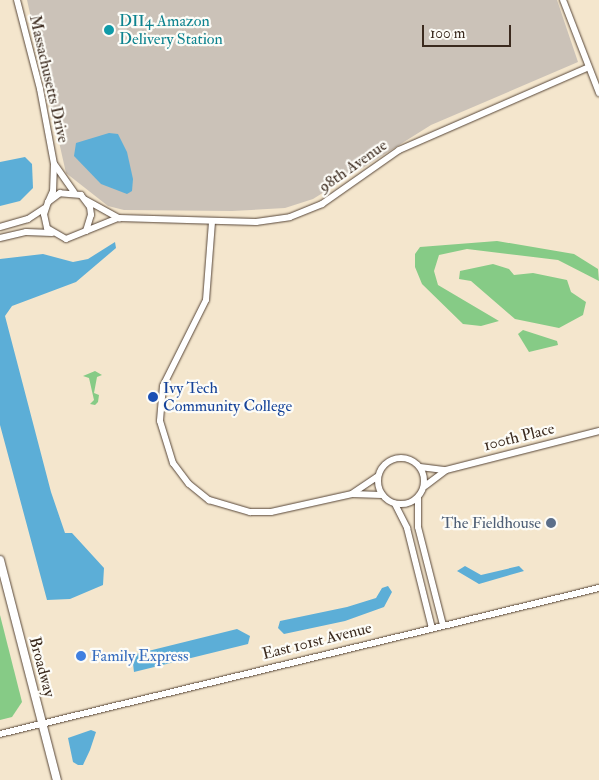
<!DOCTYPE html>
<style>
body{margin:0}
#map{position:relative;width:599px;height:780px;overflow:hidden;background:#f4e6cd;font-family:"IM FELL Double Pica",serif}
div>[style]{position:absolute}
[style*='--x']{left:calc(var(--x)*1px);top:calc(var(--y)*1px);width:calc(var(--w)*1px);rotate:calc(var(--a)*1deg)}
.industrial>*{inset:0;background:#cbc2b8}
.green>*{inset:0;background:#86cb86}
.water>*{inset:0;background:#5caed7}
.roads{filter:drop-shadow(0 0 1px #574638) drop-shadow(0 0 1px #574638)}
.minor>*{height:6px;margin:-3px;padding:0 3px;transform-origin:3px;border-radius:3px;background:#fff}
.minor>.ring{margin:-3px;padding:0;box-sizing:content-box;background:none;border:6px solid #fff;border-radius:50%}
.major>*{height:8px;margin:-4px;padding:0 4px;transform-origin:4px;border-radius:4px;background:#fff}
.dots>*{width:14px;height:14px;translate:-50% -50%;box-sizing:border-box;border:2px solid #fdfcf7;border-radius:50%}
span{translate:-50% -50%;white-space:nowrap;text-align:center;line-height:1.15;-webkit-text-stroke:4.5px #fdfcf7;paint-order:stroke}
.culture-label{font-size:16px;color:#0d838f}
.left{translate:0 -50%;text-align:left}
.street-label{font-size:16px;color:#3b2a1e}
.transit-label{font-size:16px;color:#164399}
.service-label{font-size:16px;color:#4e5e75}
.right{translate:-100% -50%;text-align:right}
.shop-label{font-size:16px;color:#366cbe}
.scale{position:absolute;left:422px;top:25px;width:89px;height:22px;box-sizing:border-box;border:2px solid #3b2a1e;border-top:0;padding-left:6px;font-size:15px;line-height:18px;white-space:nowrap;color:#3b2a1e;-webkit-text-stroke:4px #fdfcf7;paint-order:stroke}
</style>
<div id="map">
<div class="industrial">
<div style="clip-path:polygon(27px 0,557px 0,578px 62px,431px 125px,313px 199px,285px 208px,232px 211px,124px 210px,108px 206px,66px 173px)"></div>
</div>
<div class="green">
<div style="clip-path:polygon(497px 241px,574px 254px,598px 269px,599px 281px,558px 260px,467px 249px,439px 255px,434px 271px,438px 285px,499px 321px,481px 326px,463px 324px,422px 284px,415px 267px,415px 254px,420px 247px)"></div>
<div style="clip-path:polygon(493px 264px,509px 269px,514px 275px,533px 273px,567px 280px,571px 292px,586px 302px,583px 315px,559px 328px,515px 319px,471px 281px,459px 279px,460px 271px)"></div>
<div style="clip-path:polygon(523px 330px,557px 341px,558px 345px,529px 352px,518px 334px)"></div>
<div style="clip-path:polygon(95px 371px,102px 375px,97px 377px,94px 393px,99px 395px,98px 402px,95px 405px,90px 404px,94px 400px,89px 378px,83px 376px)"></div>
<div style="clip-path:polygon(0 615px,22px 702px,12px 717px,0 720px)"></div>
</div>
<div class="water">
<div style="clip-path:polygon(109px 133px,118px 134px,127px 152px,133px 179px,132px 191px,127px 194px,101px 184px,74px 156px,76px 143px)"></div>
<div style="clip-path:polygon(25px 157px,32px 164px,33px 188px,20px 201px,0 206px,0 162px)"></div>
<div style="clip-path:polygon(115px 242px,116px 248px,76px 282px,12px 306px,5px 316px,51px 492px,65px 533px,72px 533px,104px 568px,103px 585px,70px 599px,47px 600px,0 425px,0 259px,43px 254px,73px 262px,88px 259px)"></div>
<div style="clip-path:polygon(465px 566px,481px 575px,519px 566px,524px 571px,479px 584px,457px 571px)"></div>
<div style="clip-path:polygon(388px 586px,392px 592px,384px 607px,345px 621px,284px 634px,278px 628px,280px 621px,347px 607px,376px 598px,382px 588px)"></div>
<div style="clip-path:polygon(237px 629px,250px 636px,248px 644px,134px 672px,132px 655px)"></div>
<div style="clip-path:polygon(91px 730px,96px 732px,90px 750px,83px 765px,78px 765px,73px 762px,68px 738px)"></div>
</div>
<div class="roads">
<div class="minor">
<div style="--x:17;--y:0;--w:92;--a:75.5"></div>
<div style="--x:40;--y:89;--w:76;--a:79.4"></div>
<div style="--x:54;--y:164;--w:27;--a:92"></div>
<div style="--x:53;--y:191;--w:12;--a:114"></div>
<div style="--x:563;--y:0;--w:100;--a:68.8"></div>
<div style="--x:55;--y:165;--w:33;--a:55"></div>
<div style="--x:86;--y:200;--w:38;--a:29"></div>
<div style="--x:119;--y:218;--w:137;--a:1.7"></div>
<div style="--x:256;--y:222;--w:34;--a:-8"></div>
<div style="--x:290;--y:217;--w:35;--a:-22"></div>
<div style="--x:322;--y:204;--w:94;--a:-35"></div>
<div style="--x:399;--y:150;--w:205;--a:-23.6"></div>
<div style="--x:212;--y:222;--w:78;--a:94.4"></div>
<div style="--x:206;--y:300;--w:96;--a:116.6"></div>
<div style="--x:163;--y:386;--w:35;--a:95"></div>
<div style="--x:160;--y:421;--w:44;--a:72.8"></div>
<div style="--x:173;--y:463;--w:26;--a:53"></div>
<div style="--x:189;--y:484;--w:26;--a:39"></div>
<div style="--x:209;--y:500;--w:43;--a:16.3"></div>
<div style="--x:250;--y:512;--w:21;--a:0"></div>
<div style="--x:271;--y:512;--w:83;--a:-12.5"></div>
<div style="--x:352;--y:494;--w:30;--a:2"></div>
<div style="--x:0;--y:227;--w:29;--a:-16"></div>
<div style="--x:28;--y:219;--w:20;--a:-33"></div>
<div style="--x:86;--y:231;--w:17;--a:-73"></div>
<div style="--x:91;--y:215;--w:8;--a:-97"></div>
<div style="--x:90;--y:207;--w:15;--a:-127"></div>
<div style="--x:81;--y:195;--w:21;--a:-175"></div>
<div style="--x:60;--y:193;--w:15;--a:143"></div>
<div style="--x:48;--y:202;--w:13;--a:108"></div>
<div style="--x:44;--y:214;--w:14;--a:78"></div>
<div style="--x:47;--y:228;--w:22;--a:30"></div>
<div style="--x:66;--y:239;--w:56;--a:-22"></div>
<div style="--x:0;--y:238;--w:27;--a:-13"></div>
<div style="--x:26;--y:232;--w:26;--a:2"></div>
<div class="ring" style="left:378px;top:458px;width:40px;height:40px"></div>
<div style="--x:420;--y:467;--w:26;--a:7"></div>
<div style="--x:446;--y:470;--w:158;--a:-14.3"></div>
<div style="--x:425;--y:486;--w:26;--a:-37"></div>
<div style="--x:353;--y:493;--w:30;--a:-34"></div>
<div style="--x:418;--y:498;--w:29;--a:90"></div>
<div style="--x:418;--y:527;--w:101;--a:75.7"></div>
<div style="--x:395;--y:504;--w:27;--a:63"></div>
<div style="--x:407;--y:528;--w:103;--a:76"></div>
<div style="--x:0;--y:734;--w:617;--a:-13.7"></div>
</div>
<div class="major">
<div style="--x:0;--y:560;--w:227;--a:75.5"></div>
</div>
</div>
<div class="dots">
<div style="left:109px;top:30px;background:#0f9aa8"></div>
<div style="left:153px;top:397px;background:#1a4fb4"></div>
<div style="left:551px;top:523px;background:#5c6f8a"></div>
<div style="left:81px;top:656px;background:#3f7fe0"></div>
</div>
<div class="culture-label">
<span class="left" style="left:119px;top:30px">DII4 Amazon<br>Delivery Station</span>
</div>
<div class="street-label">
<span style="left:49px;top:79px;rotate:77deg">Massachusetts Drive</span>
<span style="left:353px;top:166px;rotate:-35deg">98th Avenue</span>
<span style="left:519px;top:437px;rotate:-14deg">100th Place</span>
<span style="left:317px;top:641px;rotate:-14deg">East 101st Avenue</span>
<span style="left:42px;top:667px;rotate:75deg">Broadway</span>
</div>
<div class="transit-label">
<span class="left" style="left:163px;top:397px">Ivy Tech<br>Community College</span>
</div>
<div class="service-label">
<span class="right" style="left:541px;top:523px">The Fieldhouse</span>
</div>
<div class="shop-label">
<span class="left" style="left:91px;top:656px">Family Express</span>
</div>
<div class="scale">100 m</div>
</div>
